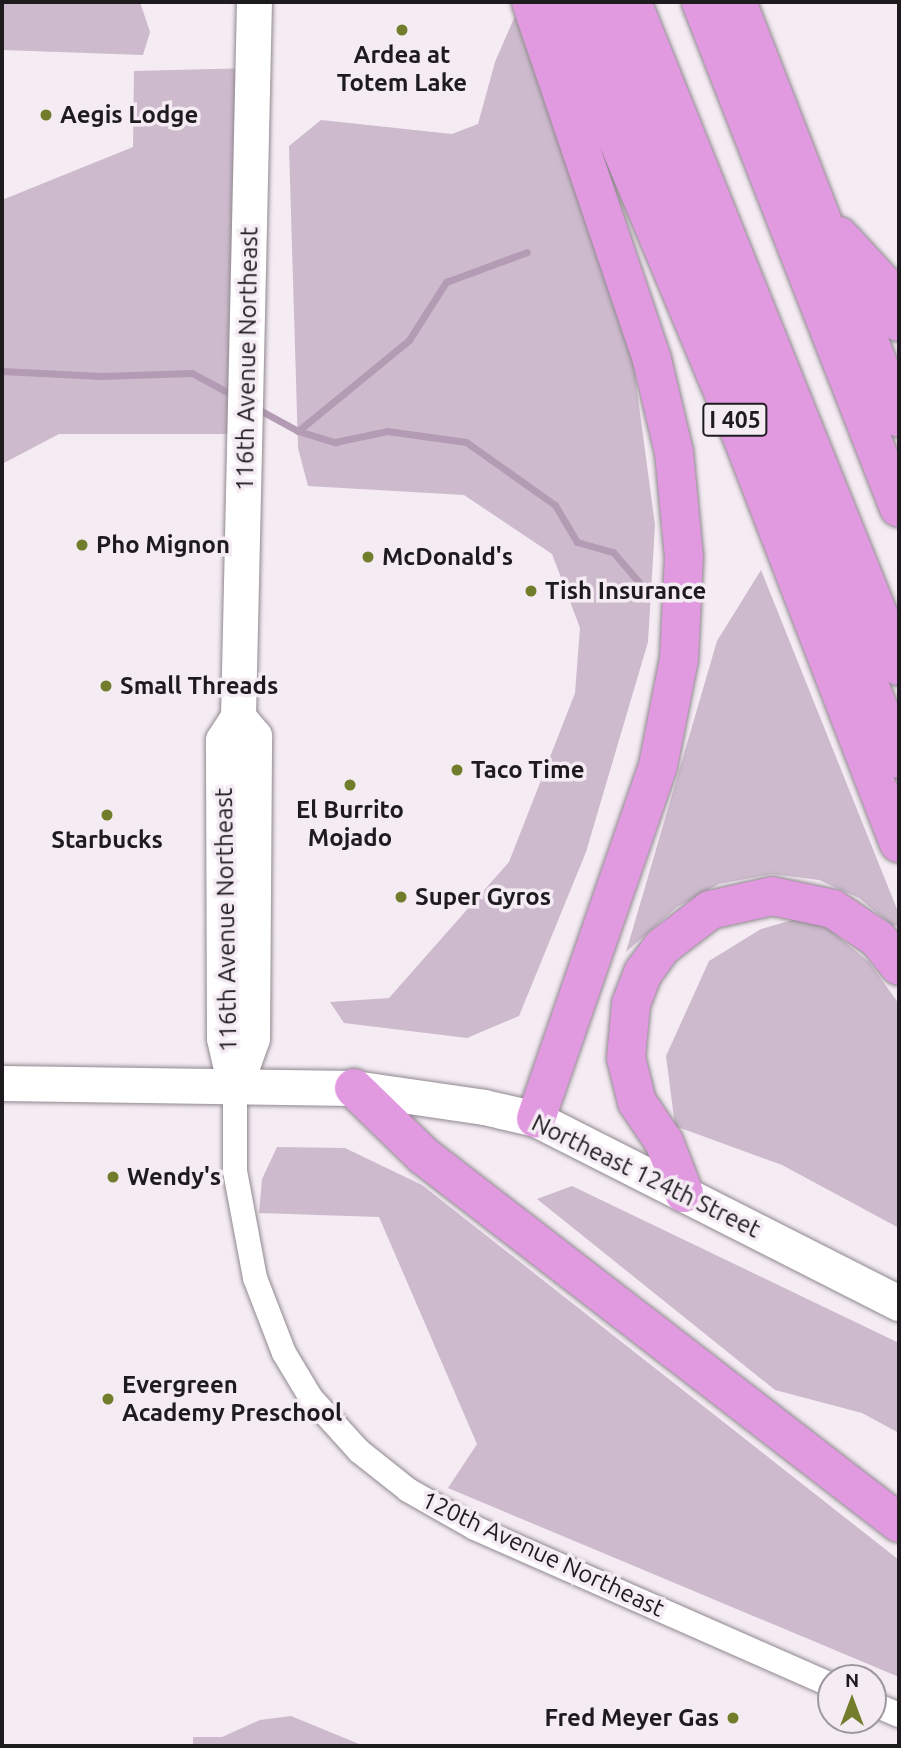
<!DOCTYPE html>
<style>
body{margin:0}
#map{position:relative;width:901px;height:1748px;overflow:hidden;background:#f4ebf3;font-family:Ubuntu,sans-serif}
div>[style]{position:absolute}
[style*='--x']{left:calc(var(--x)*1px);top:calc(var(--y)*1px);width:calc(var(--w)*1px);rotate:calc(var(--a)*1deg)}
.green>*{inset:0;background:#cdbbcd}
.stream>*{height:7px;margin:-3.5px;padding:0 3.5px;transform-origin:3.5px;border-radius:3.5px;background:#b49bb4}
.roads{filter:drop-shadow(0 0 2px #90888f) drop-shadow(0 0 2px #90888f)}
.street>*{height:24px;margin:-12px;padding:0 12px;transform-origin:12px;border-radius:12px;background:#fff}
.secondary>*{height:35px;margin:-17.5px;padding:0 17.5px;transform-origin:17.5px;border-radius:17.5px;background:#fff}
.highway>*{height:38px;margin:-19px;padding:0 19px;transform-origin:19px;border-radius:19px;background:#e199e0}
.dots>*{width:19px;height:19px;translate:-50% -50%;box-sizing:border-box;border:4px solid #f4ebf3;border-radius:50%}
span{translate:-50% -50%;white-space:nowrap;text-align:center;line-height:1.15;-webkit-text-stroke:7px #f4ebf3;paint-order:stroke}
.shield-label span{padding:2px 5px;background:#f4ebf3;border:2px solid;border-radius:5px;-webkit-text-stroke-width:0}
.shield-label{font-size:23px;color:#1e1b1e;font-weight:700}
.poi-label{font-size:24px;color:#1e1b1e;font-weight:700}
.left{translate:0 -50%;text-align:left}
.right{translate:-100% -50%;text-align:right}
.street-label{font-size:24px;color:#1e1b1e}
.frame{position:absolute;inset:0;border:4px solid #1e1b1e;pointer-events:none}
.north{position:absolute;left:817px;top:1664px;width:70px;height:70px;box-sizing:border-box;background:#f4ebf3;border:2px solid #9e989e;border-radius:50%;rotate:0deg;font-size:19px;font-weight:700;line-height:28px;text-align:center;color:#1e1b1e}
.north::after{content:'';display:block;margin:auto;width:24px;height:32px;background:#717d2a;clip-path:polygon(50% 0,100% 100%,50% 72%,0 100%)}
</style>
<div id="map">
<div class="green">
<div style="clip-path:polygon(2px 2px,140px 2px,150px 32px,143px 55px,2px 50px)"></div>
<div style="clip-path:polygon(515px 16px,632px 353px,655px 525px,648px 642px,586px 852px,519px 1016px,467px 1038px,344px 1023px,330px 1002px,389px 998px,509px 862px,575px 693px,580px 628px,552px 554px,464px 495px,308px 486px,298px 448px,289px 146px,321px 120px,452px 134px,478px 124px,495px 62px)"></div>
<div style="clip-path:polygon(253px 68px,246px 434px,59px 434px,2px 464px,2px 200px,133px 147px,134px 71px)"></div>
<div style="clip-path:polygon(761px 570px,899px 914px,899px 925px,893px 926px,859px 898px,819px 880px,772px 874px,719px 884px,677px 907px,626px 952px,717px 641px)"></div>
<div style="clip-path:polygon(803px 917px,830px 930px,869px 962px,899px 1004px,899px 1228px,782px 1165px,675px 1126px,666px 1056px,709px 961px,761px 929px)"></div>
<div style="clip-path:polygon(277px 1147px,345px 1148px,422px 1185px,899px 1560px,899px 1677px,448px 1488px,477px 1444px,379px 1217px,259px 1213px,262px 1179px)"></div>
<div style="clip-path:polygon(572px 1186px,899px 1343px,899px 1433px,862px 1413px,775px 1390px,537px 1199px)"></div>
<div style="clip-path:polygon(291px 1716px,364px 1746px,193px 1746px,193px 1737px,222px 1737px,260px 1720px)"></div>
</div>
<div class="stream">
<div style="--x:2;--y:371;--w:99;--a:2.9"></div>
<div style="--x:101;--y:376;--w:91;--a:-1.9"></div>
<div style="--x:192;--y:373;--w:50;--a:28.6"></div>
<div style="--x:256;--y:408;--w:48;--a:28.7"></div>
<div style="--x:298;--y:431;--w:39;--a:17"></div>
<div style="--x:335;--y:442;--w:53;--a:-11.9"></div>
<div style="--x:387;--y:431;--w:80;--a:7.9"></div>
<div style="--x:466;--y:442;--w:109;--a:35.3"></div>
<div style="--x:555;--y:505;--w:43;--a:59.3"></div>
<div style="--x:577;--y:542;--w:37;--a:16"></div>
<div style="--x:613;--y:552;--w:48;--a:49.3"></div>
<div style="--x:298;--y:431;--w:144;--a:-39.3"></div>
<div style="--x:409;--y:340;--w:69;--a:-57.5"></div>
<div style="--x:446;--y:282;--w:86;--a:-20.3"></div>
</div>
<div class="roads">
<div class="street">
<div style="--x:235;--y:1086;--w:85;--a:90"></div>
<div style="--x:235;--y:1171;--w:109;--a:79.4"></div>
<div style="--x:255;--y:1278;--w:80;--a:68.9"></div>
<div style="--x:284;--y:1353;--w:52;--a:59"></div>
<div style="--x:311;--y:1398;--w:72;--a:47.8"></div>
<div style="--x:359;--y:1451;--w:63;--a:38.5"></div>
<div style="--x:408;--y:1490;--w:77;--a:29.6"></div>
<div style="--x:475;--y:1528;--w:389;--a:23.8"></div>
<div style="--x:873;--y:1704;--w:28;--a:23"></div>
</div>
<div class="secondary">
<div style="--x:2;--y:1083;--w:352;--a:0.8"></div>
<div style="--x:354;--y:1088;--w:131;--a:8.3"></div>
<div style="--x:484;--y:1107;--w:53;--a:13"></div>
<div style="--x:536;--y:1119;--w:407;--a:26.9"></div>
<div style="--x:235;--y:1086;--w:49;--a:-102.9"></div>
<div style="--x:224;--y:1038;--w:298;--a:-90.2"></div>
<div style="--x:223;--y:740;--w:27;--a:-57"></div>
<div style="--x:238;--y:717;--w:715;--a:-88.72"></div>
<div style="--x:235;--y:1086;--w:51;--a:-70.5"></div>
<div style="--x:252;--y:1038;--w:302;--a:-89.6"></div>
<div style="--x:254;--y:736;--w:25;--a:-130"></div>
</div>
<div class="highway">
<div style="--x:531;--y:2;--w:378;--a:71.3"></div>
<div style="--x:652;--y:360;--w:95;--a:76.6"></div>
<div style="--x:674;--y:452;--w:105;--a:84.6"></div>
<div style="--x:684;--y:557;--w:102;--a:92.8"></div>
<div style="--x:679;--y:659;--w:109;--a:101.1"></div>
<div style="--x:658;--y:766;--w:373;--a:109.1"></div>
<div style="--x:560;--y:2;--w:463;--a:67.3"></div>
<div style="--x:739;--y:429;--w:444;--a:68.9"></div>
<div style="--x:596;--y:2;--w:815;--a:68.19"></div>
<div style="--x:632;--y:2;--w:716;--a:68.09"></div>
<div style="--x:701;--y:2;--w:543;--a:68.63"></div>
<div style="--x:737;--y:2;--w:446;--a:68.7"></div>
<div style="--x:839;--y:236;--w:67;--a:47.4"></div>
<div style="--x:884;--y:285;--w:40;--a:68"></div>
<div style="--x:354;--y:1088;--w:98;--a:44.2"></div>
<div style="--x:424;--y:1156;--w:600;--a:37.69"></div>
<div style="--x:684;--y:1193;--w:55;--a:-111.4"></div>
<div style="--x:664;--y:1142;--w:48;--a:-124"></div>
<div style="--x:637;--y:1102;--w:45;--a:-104"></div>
<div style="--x:626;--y:1058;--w:54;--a:-84.7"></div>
<div style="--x:631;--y:1004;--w:33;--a:-69"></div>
<div style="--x:643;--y:973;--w:32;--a:-54"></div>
<div style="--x:662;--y:947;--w:61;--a:-37.6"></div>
<div style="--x:710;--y:910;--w:64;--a:-12.7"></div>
<div style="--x:772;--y:896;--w:62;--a:12"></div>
<div style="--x:833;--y:909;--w:54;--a:33.7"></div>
<div style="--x:878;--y:939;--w:34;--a:52"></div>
</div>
</div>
<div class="dots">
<div style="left:402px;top:30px;background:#717d2a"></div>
<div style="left:46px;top:115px;background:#717d2a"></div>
<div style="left:82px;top:545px;background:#717d2a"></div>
<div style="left:368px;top:557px;background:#717d2a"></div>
<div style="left:531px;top:591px;background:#717d2a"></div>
<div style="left:106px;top:686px;background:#717d2a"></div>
<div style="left:457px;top:770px;background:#717d2a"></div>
<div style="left:350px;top:785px;background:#717d2a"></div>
<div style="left:107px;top:815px;background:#717d2a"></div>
<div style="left:401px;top:897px;background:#717d2a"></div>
<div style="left:113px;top:1177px;background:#717d2a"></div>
<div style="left:108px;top:1399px;background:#717d2a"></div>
<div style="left:733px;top:1718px;background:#717d2a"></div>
</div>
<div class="shield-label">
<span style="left:735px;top:420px">I 405</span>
</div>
<div class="poi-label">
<span style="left:402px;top:69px">Ardea at<br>Totem Lake</span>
<span class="left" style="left:60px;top:115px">Aegis Lodge</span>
<span class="left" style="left:96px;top:545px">Pho Mignon</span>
<span class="left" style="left:382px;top:557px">McDonald's</span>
<span class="left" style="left:545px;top:591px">Tish Insurance</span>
<span class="left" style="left:120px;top:686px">Small Threads</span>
<span class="left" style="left:471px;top:770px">Taco Time</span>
<span style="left:350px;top:824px">El Burrito<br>Mojado</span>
<span style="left:107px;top:840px">Starbucks</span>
<span class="left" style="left:415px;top:897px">Super Gyros</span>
<span class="left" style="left:127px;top:1177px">Wendy's</span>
<span class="left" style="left:122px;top:1399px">Evergreen<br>Academy Preschool</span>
<span class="right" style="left:719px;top:1718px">Fred Meyer Gas</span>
</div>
<div class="street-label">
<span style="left:247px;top:359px;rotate:-89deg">116th Avenue Northeast</span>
<span style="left:226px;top:920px;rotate:-91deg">116th Avenue Northeast</span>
<span style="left:646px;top:1176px;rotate:26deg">Northeast 124th Street</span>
<span style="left:543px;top:1554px;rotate:25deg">120th Avenue Northeast</span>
</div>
<div class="frame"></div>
<div class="north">N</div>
</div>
